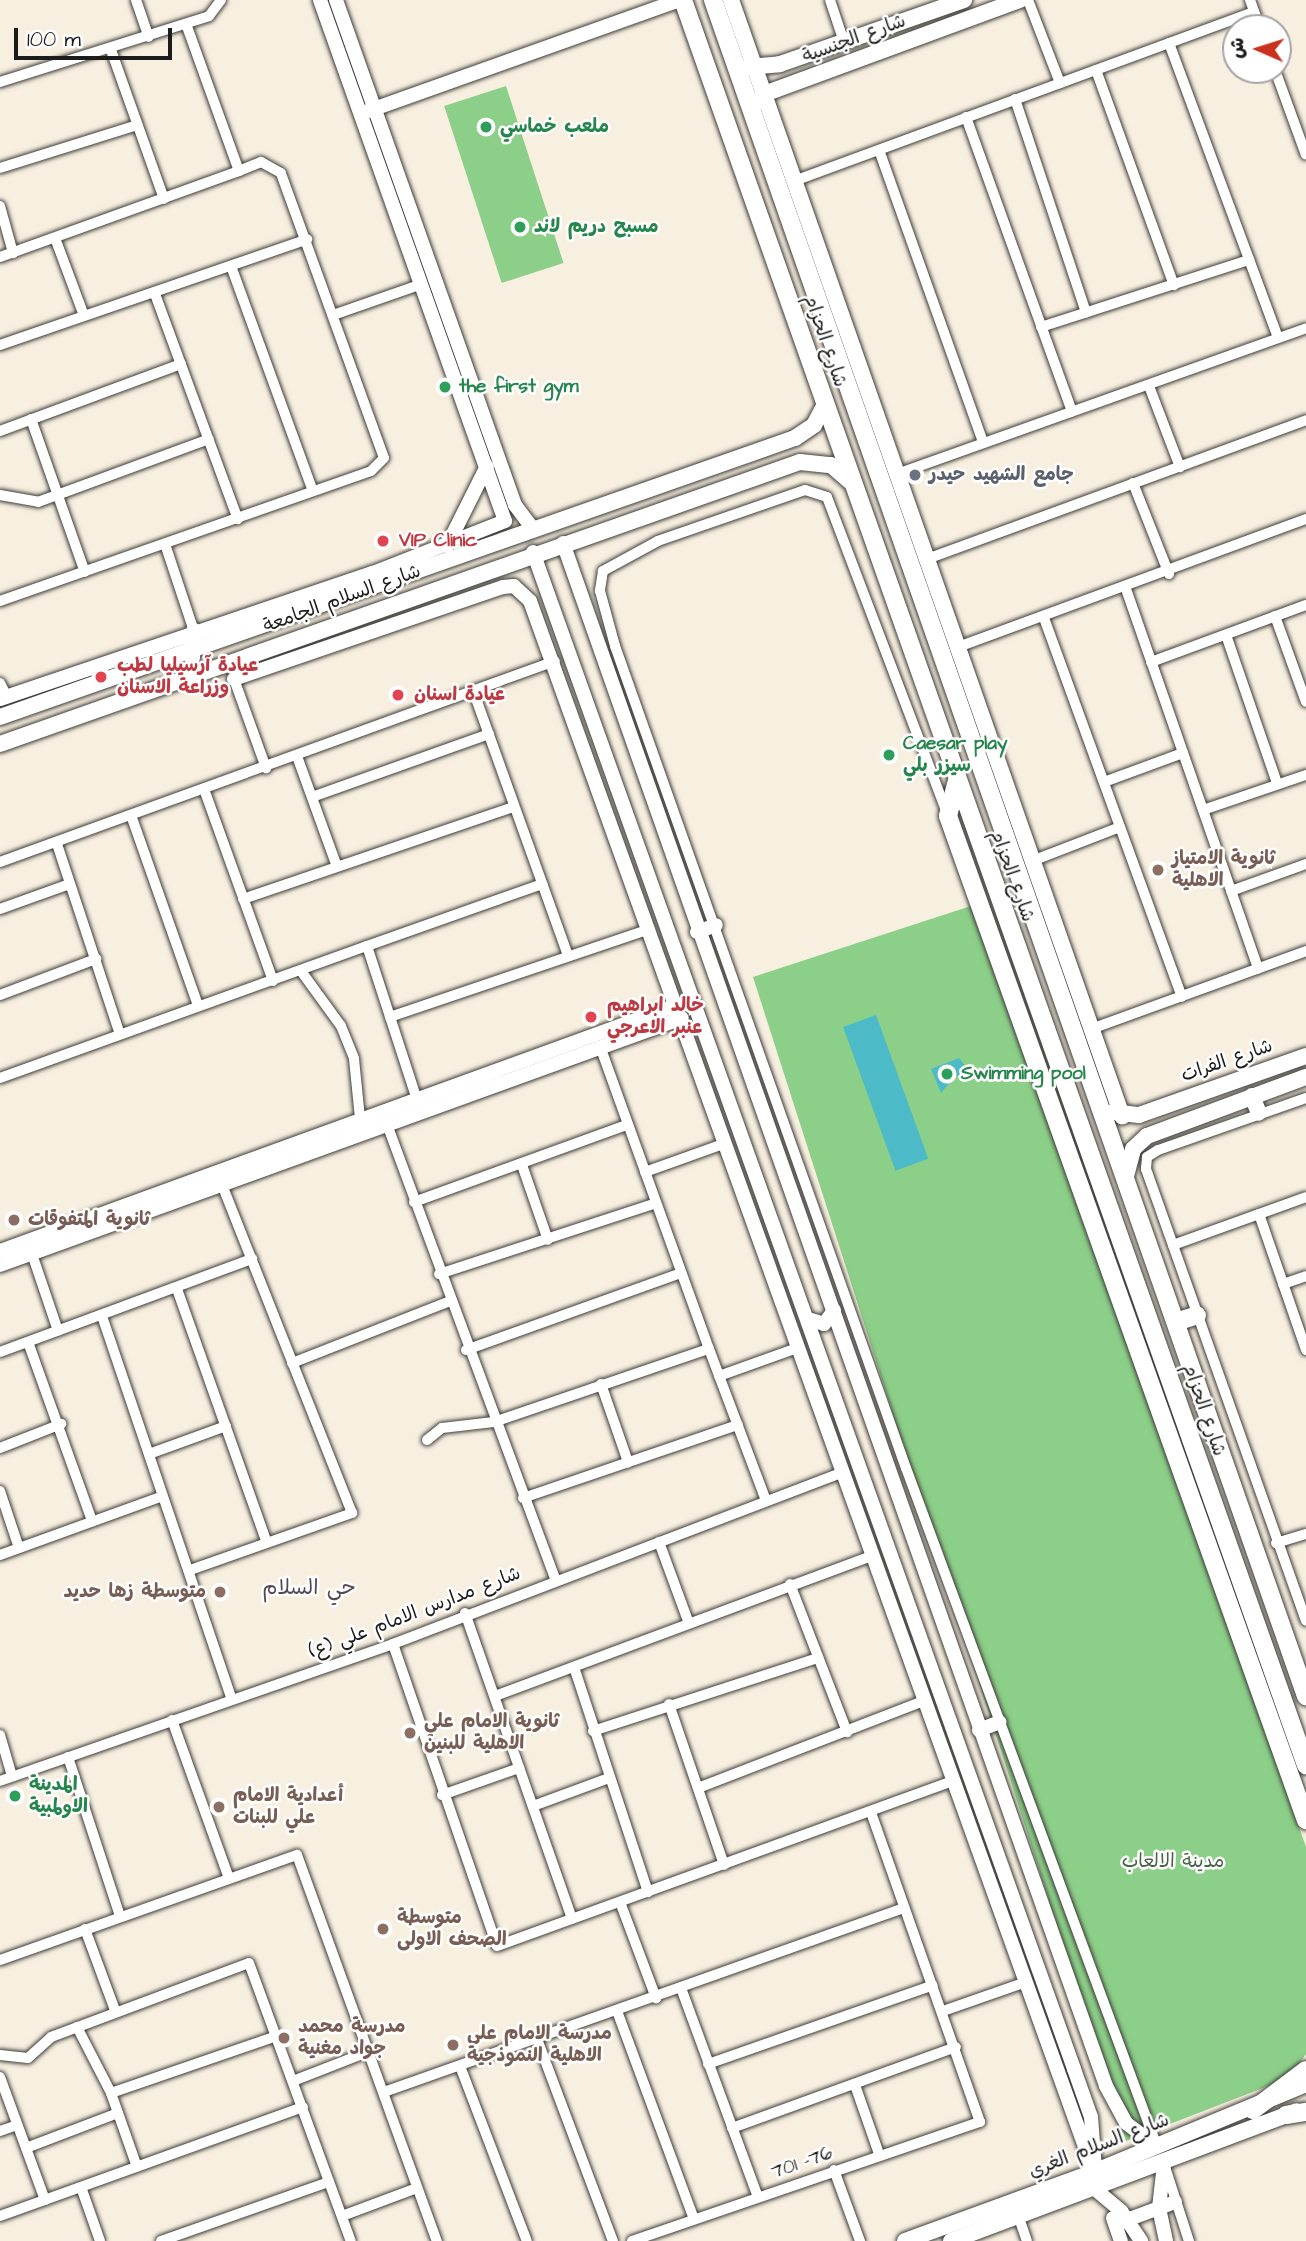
<!DOCTYPE html>
<meta charset="utf-8">
<style>
body{margin:0}
#map{position:relative;width:1306px;height:2241px;overflow:hidden;background:#f7efdf;font-family:"Architects Daughter","Playpen Sans Arabic",sans-serif}
div>[style]{position:absolute}
[style*='--x']{left:calc(var(--x)*1px);top:calc(var(--y)*1px);width:calc(var(--w)*1px);rotate:calc(var(--a)*1deg)}
.green>*{inset:0;background:#8ccf88;transform-origin:0 0}
.water>*{inset:0;background:#4dbac8;transform-origin:0 0}
.roads{filter:drop-shadow(0 0 2px #3d3c39) drop-shadow(0 0 2px #3d3c39)}
.minor>*{height:10px;margin:-5px;padding:0 5px;transform-origin:5px;border-radius:5px;background:#fff}
.tertiary>*{height:14px;margin:-7px;padding:0 7px;transform-origin:7px;border-radius:7px;background:#fff}
.secondary>*{height:16px;margin:-8px;padding:0 8px;transform-origin:8px;border-radius:8px;background:#fff}
.primary>*{height:18px;margin:-9px;padding:0 9px;transform-origin:9px;border-radius:9px;background:#fff}
.dots>*{width:19px;height:19px;translate:-50% -50%;box-sizing:border-box;border:4px solid #fff;border-radius:50%}
span{translate:-50% -50%;white-space:nowrap;text-align:center;line-height:1.15;-webkit-text-stroke:5px #fff;paint-order:stroke}
.street-label{font-size:19px;color:#1c1c1c}
.leisure-label{font-size:19px;color:#27864d;font-weight:700}
.left{translate:0 -50%;text-align:left}
.worship-label{font-size:19px;color:#5b616d;font-weight:700}
.health-label{font-size:19px;color:#be3a42;font-weight:700}
.education-label{font-size:19px;color:#785e54;font-weight:700}
.right{translate:-100% -50%;text-align:right}
.park-label{font-size:19px;color:#496447}
.neighbourhood-label{font-size:21px;color:#524856}
.north{position:absolute;left:1222px;top:14px;width:70px;height:70px;box-sizing:border-box;background:#fff;border:2px solid #a4a4a4;border-radius:50%;rotate:273deg;font-size:19px;font-weight:700;line-height:28px;text-align:center;color:#1c1c1c}
.north::after{content:'';display:block;margin:auto;width:24px;height:32px;background:#c8321e;clip-path:polygon(50% 0,100% 100%,50% 72%,0 100%)}
.scale{position:absolute;left:14px;top:28px;width:158px;height:32px;box-sizing:border-box;border:4px solid #1c1c1c;border-top:0;padding-left:9px;font-size:21px;line-height:24px;white-space:nowrap;color:#1c1c1c;-webkit-text-stroke:5px #fff;paint-order:stroke}
</style>
<div id="map">
<div class="green">
<div style="left:506px;top:86px;width:186px;height:65px;rotate:72deg"></div>
<div style="clip-path:polygon(974px 905px,1306px 1847px,1306px 2054px,1289px 2078px,1126px 2141px,753px 977px)"></div>
</div>
<div class="water">
<div style="left:876px;top:1015px;width:153px;height:35px;rotate:70deg"></div>
<div style="clip-path:polygon(959px 1058px,969px 1071px,954px 1077px,941px 1093px,931px 1069px)"></div>
</div>
<div class="roads">
<div class="minor">
<div style="--x:136;--y:0;--w:39;--a:71"></div>
<div style="--x:830;--y:0;--w:44;--a:71.6"></div>
<div style="--x:1028;--y:0;--w:89;--a:68.9"></div>
<div style="--x:1250;--y:0;--w:30;--a:70"></div>
<div style="--x:1169;--y:43;--w:314;--a:69.7"></div>
<div style="--x:111;--y:50;--w:158;--a:70.4"></div>
<div style="--x:1096;--y:70;--w:229;--a:70.1"></div>
<div style="--x:1275;--y:70;--w:90;--a:70"></div>
<div style="--x:0;--y:82;--w:219;--a:-17.5"></div>
<div style="--x:209;--y:16;--w:20;--a:-53"></div>
<div style="--x:1015;--y:99;--w:225;--a:71.6"></div>
<div style="--x:966;--y:117;--w:313;--a:70.2"></div>
<div style="--x:879;--y:150;--w:307;--a:70.4"></div>
<div style="--x:0;--y:168;--w:144;--a:-17.4"></div>
<div style="--x:794;--y:181;--w:490;--a:-20.2"></div>
<div style="--x:0;--y:206;--w:49;--a:74.5"></div>
<div style="--x:55;--y:238;--w:80;--a:69.5"></div>
<div style="--x:0;--y:257;--w:254;--a:-19.8"></div>
<div style="--x:231;--y:266;--w:239;--a:70"></div>
<div style="--x:155;--y:294;--w:240;--a:69.8"></div>
<div style="--x:336;--y:314;--w:91;--a:-19.2"></div>
<div style="--x:1041;--y:327;--w:219;--a:-17.9"></div>
<div style="--x:0;--y:345;--w:325;--a:-19"></div>
<div style="--x:1149;--y:386;--w:87;--a:69.1"></div>
<div style="--x:31;--y:419;--w:162;--a:70.6"></div>
<div style="--x:0;--y:431;--w:193;--a:-20.3"></div>
<div style="--x:897;--y:474;--w:434;--a:-19.6"></div>
<div style="--x:1133;--y:483;--w:98;--a:68.4"></div>
<div style="--x:0;--y:495;--w:39;--a:10"></div>
<div style="--x:38;--y:502;--w:182;--a:-20.2"></div>
<div style="--x:165;--y:544;--w:92;--a:71.6"></div>
<div style="--x:927;--y:559;--w:404;--a:-20.1"></div>
<div style="--x:1126;--y:589;--w:402;--a:70.8"></div>
<div style="--x:0;--y:601;--w:393;--a:-19.3"></div>
<div style="--x:371;--y:471;--w:18;--a:-45"></div>
<div style="--x:384;--y:458;--w:303;--a:-109.9"></div>
<div style="--x:281;--y:173;--w:23;--a:-151"></div>
<div style="--x:261;--y:162;--w:24;--a:158"></div>
<div style="--x:239;--y:171;--w:156;--a:-109.8"></div>
<div style="--x:1275;--y:616;--w:91;--a:70.2"></div>
<div style="--x:1044;--y:618;--w:403;--a:70"></div>
<div style="--x:1226;--y:635;--w:157;--a:71"></div>
<div style="--x:958;--y:647;--w:371;--a:-20.2"></div>
<div style="--x:1151;--y:662;--w:165;--a:-20.2"></div>
<div style="--x:234;--y:679;--w:95;--a:70.2"></div>
<div style="--x:0;--y:683;--w:16;--a:63"></div>
<div style="--x:474;--y:693;--w:279;--a:70.3"></div>
<div style="--x:298;--y:759;--w:112;--a:70.1"></div>
<div style="--x:1104;--y:782;--w:84;--a:-20.2"></div>
<div style="--x:204;--y:789;--w:204;--a:70.2"></div>
<div style="--x:312;--y:797;--w:188;--a:-19.6"></div>
<div style="--x:1203;--y:810;--w:109;--a:-18.8"></div>
<div style="--x:947;--y:813;--w:338;--a:-110.8"></div>
<div style="--x:827;--y:497;--w:23;--a:-162"></div>
<div style="--x:805;--y:490;--w:156;--a:160.9"></div>
<div style="--x:658;--y:541;--w:63;--a:151.4"></div>
<div style="--x:603;--y:571;--w:20;--a:99"></div>
<div style="--x:600;--y:591;--w:57;--a:74.7"></div>
<div style="--x:615;--y:646;--w:872;--a:70.51"></div>
<div style="--x:906;--y:1468;--w:721;--a:69.7"></div>
<div style="--x:132;--y:818;--w:198;--a:70.6"></div>
<div style="--x:57;--y:844;--w:198;--a:71.7"></div>
<div style="--x:1032;--y:861;--w:94;--a:-21.1"></div>
<div style="--x:0;--y:862;--w:590;--a:-19.91"></div>
<div style="--x:1231;--y:891;--w:80;--a:-19.8"></div>
<div style="--x:243;--y:899;--w:286;--a:-18.8"></div>
<div style="--x:0;--y:909;--w:74;--a:-19.7"></div>
<div style="--x:367;--y:946;--w:186;--a:-19.5"></div>
<div style="--x:301;--y:971;--w:68;--a:54"></div>
<div style="--x:341;--y:1026;--w:35;--a:68"></div>
<div style="--x:354;--y:1059;--w:59;--a:84.2"></div>
<div style="--x:0;--y:995;--w:103;--a:-20.6"></div>
<div style="--x:390;--y:1017;--w:274;--a:-18.7"></div>
<div style="--x:1091;--y:1029;--w:229;--a:-19.9"></div>
<div style="--x:601;--y:1049;--w:319;--a:70.2"></div>
<div style="--x:0;--y:1078;--w:390;--a:-19.8"></div>
<div style="--x:367;--y:946;--w:162;--a:72"></div>
<div style="--x:1306;--y:1098;--w:157;--a:160.6"></div>
<div style="--x:1158;--y:1150;--w:13;--a:148"></div>
<div style="--x:1147;--y:1157;--w:12;--a:95"></div>
<div style="--x:1146;--y:1169;--w:479;--a:70.5"></div>
<div style="--x:388;--y:1127;--w:482;--a:69.7"></div>
<div style="--x:522;--y:1165;--w:79;--a:70.9"></div>
<div style="--x:645;--y:1172;--w:86;--a:-19.7"></div>
<div style="--x:414;--y:1202;--w:226;--a:-19.9"></div>
<div style="--x:1259;--y:1214;--w:144;--a:70.9"></div>
<div style="--x:1173;--y:1245;--w:141;--a:-19.8"></div>
<div style="--x:32;--y:1254;--w:81;--a:71.3"></div>
<div style="--x:439;--y:1274;--w:228;--a:-18.1"></div>
<div style="--x:1283;--y:1284;--w:24;--a:-19"></div>
<div style="--x:177;--y:1289;--w:266;--a:70.5"></div>
<div style="--x:102;--y:1316;--w:405;--a:71.3"></div>
<div style="--x:28;--y:1342;--w:190;--a:70.3"></div>
<div style="--x:466;--y:1350;--w:228;--a:-19.7"></div>
<div style="--x:0;--y:1352;--w:269;--a:-20.3"></div>
<div style="--x:292;--y:1363;--w:168;--a:-21.4"></div>
<div style="--x:719;--y:1376;--w:83;--a:-19.7"></div>
<div style="--x:601;--y:1384;--w:83;--a:70.9"></div>
<div style="--x:427;--y:1440;--w:19;--a:-39"></div>
<div style="--x:442;--y:1428;--w:52;--a:-6.6"></div>
<div style="--x:494;--y:1422;--w:227;--a:-18.8"></div>
<div style="--x:709;--y:1349;--w:162;--a:69.4"></div>
<div style="--x:0;--y:1448;--w:66;--a:-21.5"></div>
<div style="--x:149;--y:1454;--w:82;--a:-20"></div>
<div style="--x:0;--y:1491;--w:60;--a:71.6"></div>
<div style="--x:523;--y:1498;--w:227;--a:-18.8"></div>
<div style="--x:659;--y:1542;--w:84;--a:69.8"></div>
<div style="--x:1276;--y:1543;--w:31;--a:-17"></div>
<div style="--x:0;--y:1555;--w:173;--a:-19.9"></div>
<div style="--x:193;--y:1569;--w:169;--a:-19.4"></div>
<div style="--x:352;--y:1513;--w:353;--a:-111.6"></div>
<div style="--x:790;--y:1584;--w:159;--a:68.9"></div>
<div style="--x:465;--y:1613;--w:324;--a:70.7"></div>
<div style="--x:393;--y:1644;--w:319;--a:71"></div>
<div style="--x:497;--y:1946;--w:484;--a:-19.9"></div>
<div style="--x:574;--y:1667;--w:237;--a:71.8"></div>
<div style="--x:495;--y:1696;--w:401;--a:-20.4"></div>
<div style="--x:669;--y:1704;--w:170;--a:71.1"></div>
<div style="--x:172;--y:1720;--w:168;--a:70.2"></div>
<div style="--x:593;--y:1731;--w:237;--a:-18"></div>
<div style="--x:0;--y:1735;--w:43;--a:73.7"></div>
<div style="--x:68;--y:1757;--w:167;--a:71.9"></div>
<div style="--x:0;--y:1781;--w:416;--a:-19.2"></div>
<div style="--x:393;--y:1644;--w:480;--a:-20.9"></div>
<div style="--x:698;--y:1788;--w:241;--a:-21.1"></div>
<div style="--x:442;--y:1795;--w:82;--a:-19.3"></div>
<div style="--x:533;--y:1806;--w:81;--a:-20.2"></div>
<div style="--x:620;--y:1902;--w:103;--a:69.4"></div>
<div style="--x:85;--y:1929;--w:86;--a:69.7"></div>
<div style="--x:0;--y:1960;--w:315;--a:-19.5"></div>
<div style="--x:297;--y:1855;--w:411;--a:70.1"></div>
<div style="--x:681;--y:1988;--w:223;--a:69.8"></div>
<div style="--x:617;--y:2011;--w:222;--a:69.7"></div>
<div style="--x:943;--y:2011;--w:85;--a:-19.3"></div>
<div style="--x:77;--y:2027;--w:74;--a:62.7"></div>
<div style="--x:111;--y:2093;--w:78;--a:70.6"></div>
<div style="--x:537;--y:2039;--w:216;--a:69.4"></div>
<div style="--x:0;--y:2055;--w:28;--a:6"></div>
<div style="--x:28;--y:2058;--w:31;--a:-42"></div>
<div style="--x:51;--y:2037;--w:211;--a:-20.5"></div>
<div style="--x:249;--y:1963;--w:296;--a:69.9"></div>
<div style="--x:708;--y:2064;--w:238;--a:-19.3"></div>
<div style="--x:460;--y:2066;--w:187;--a:69.1"></div>
<div style="--x:0;--y:2077;--w:131;--a:69.9"></div>
<div style="--x:293;--y:2081;--w:83;--a:-21.3"></div>
<div style="--x:855;--y:2085;--w:73;--a:70.8"></div>
<div style="--x:384;--y:2092;--w:552;--a:-19.49"></div>
<div style="--x:111;--y:2093;--w:176;--a:-19"></div>
<div style="--x:732;--y:2128;--w:238;--a:-19.9"></div>
<div style="--x:0;--y:2131;--w:18;--a:-19"></div>
<div style="--x:26;--y:2148;--w:98;--a:-20.8"></div>
<div style="--x:834;--y:2170;--w:76;--a:69.9"></div>
<div style="--x:1166;--y:2170;--w:75;--a:72.1"></div>
<div style="--x:81;--y:2187;--w:57;--a:70.6"></div>
<div style="--x:0;--y:2216;--w:322;--a:-19.8"></div>
<div style="--x:342;--y:2216;--w:80;--a:-20.5"></div>
<div style="--x:1019;--y:2218;--w:24;--a:71"></div>
<div style="--x:161;--y:2241;--w:178;--a:-19.4"></div>
<div style="--x:632;--y:2241;--w:368;--a:-18.9"></div>
<div style="--x:980;--y:2122;--w:329;--a:-109.4"></div>
</div>
<div class="tertiary">
<div style="--x:336;--y:0;--w:536;--a:70.48"></div>
<div style="--x:515;--y:505;--w:30;--a:53"></div>
<div style="--x:368;--y:111;--w:331;--a:-19.6"></div>
<div style="--x:563;--y:543;--w:1636;--a:70.61"></div>
<div style="--x:1106;--y:2086;--w:42;--a:61.6"></div>
<div style="--x:1126;--y:2123;--w:39;--a:37"></div>
<div style="--x:447;--y:546;--w:89;--a:-63.4"></div>
<div style="--x:533;--y:552;--w:1611;--a:70.37"></div>
<div style="--x:1074;--y:2069;--w:51;--a:70.5"></div>
<div style="--x:1091;--y:2117;--w:52;--a:85.6"></div>
<div style="--x:234;--y:679;--w:284;--a:-18.9"></div>
<div style="--x:503;--y:587;--w:11;--a:-5"></div>
<div style="--x:514;--y:586;--w:22;--a:43"></div>
<div style="--x:530;--y:601;--w:1669;--a:70.25"></div>
<div style="--x:0;--y:699;--w:394;--a:-18.7"></div>
<div style="--x:373;--y:573;--w:142;--a:-21.5"></div>
<div style="--x:505;--y:521;--w:553;--a:-109.55"></div>
<div style="--x:697;--y:932;--w:20;--a:-20"></div>
<div style="--x:0;--y:1251;--w:720;--a:-19.97"></div>
<div style="--x:0;--y:1265;--w:725;--a:-19.91"></div>
<div style="--x:808;--y:1319;--w:17;--a:17"></div>
<div style="--x:824;--y:1324;--w:17;--a:-54"></div>
<div style="--x:979;--y:1730;--w:22;--a:-21"></div>
<div style="--x:1164;--y:2164;--w:44;--a:96.5"></div>
<div style="--x:1159;--y:2208;--w:34;--a:78"></div>
<div style="--x:1096;--y:2190;--w:33;--a:40"></div>
<div style="--x:1121;--y:2211;--w:36;--a:56"></div>
<div style="--x:1113;--y:2218;--w:24;--a:71"></div>
<div style="--x:1116;--y:2224;--w:63;--a:-20.4"></div>
</div>
<div class="secondary">
<div style="--x:731;--y:0;--w:1183;--a:70.69"></div>
<div style="--x:748;--y:67;--w:32;--a:-5"></div>
<div style="--x:780;--y:64;--w:195;--a:-19.2"></div>
<div style="--x:761;--y:101;--w:8;--a:-67"></div>
<div style="--x:764;--y:94;--w:273;--a:-20.2"></div>
<div style="--x:192;--y:658;--w:27;--a:-86"></div>
<div style="--x:0;--y:717;--w:843;--a:-19.34"></div>
<div style="--x:795;--y:438;--w:23;--a:-34"></div>
<div style="--x:814;--y:425;--w:24;--a:-62"></div>
<div style="--x:0;--y:744;--w:848;--a:-19.42"></div>
<div style="--x:800;--y:462;--w:31;--a:6"></div>
<div style="--x:831;--y:465;--w:29;--a:41"></div>
<div style="--x:1252;--y:1096;--w:18;--a:68"></div>
<div style="--x:1113;--y:1112;--w:26;--a:7"></div>
<div style="--x:1139;--y:1115;--w:177;--a:-19.5"></div>
<div style="--x:1126;--y:1176;--w:28;--a:-75"></div>
<div style="--x:1133;--y:1149;--w:19;--a:-43"></div>
<div style="--x:1147;--y:1136;--w:170;--a:-20.4"></div>
<div style="--x:905;--y:2241;--w:201;--a:-20.1"></div>
<div style="--x:1094;--y:2172;--w:230;--a:-22.5"></div>
<div style="--x:951;--y:2241;--w:369;--a:-20.6"></div>
</div>
<div class="primary">
<div style="--x:683;--y:0;--w:1872;--a:70.56"></div>
<div style="--x:713;--y:0;--w:1797;--a:70.73"></div>
<div style="--x:956;--y:784;--w:33;--a:104"></div>
<div style="--x:948;--y:816;--w:1066;--a:70.38"></div>
<div style="--x:1176;--y:1322;--w:22;--a:-18"></div>
<div style="--x:1253;--y:2110;--w:66;--a:-37"></div>
<div style="--x:1286;--y:2115;--w:20;--a:-9"></div>
</div>
</div>
<div class="dots">
<div style="left:486px;top:127px;background:#2e9e5b"></div>
<div style="left:520px;top:227px;background:#2e9e5b"></div>
<div style="left:445px;top:387px;background:#2e9e5b"></div>
<div style="left:915px;top:475px;background:#6b7280"></div>
<div style="left:383px;top:541px;background:#e0444e"></div>
<div style="left:101px;top:677px;background:#e0444e"></div>
<div style="left:398px;top:695px;background:#e0444e"></div>
<div style="left:889px;top:755px;background:#2e9e5b"></div>
<div style="left:1158px;top:870px;background:#8d6e63"></div>
<div style="left:591px;top:1017px;background:#e0444e"></div>
<div style="left:947px;top:1074px;background:#2e9e5b"></div>
<div style="left:14px;top:1220px;background:#8d6e63"></div>
<div style="left:220px;top:1592px;background:#8d6e63"></div>
<div style="left:410px;top:1733px;background:#8d6e63"></div>
<div style="left:15px;top:1796px;background:#2e9e5b"></div>
<div style="left:219px;top:1807px;background:#8d6e63"></div>
<div style="left:383px;top:1929px;background:#8d6e63"></div>
<div style="left:284px;top:2038px;background:#8d6e63"></div>
<div style="left:453px;top:2045px;background:#8d6e63"></div>
</div>
<div class="street-label">
<span style="left:854px;top:39px;rotate:-20deg">شارع الجنسية</span>
<span style="left:825px;top:341px;rotate:71deg">شارع الحزام</span>
<span style="left:342px;top:599px;rotate:-20deg">شارع السلام الجامعة</span>
<span style="left:1012px;top:876px;rotate:70deg">شارع الحزام</span>
<span style="left:1227px;top:1061px;rotate:-19deg">شارع الفرات</span>
<span style="left:1204px;top:1410px;rotate:71deg">شارع الحزام</span>
<span style="left:415px;top:1613px;rotate:-21deg">شارع مدارس الامام علي (ع)</span>
<span style="left:1099px;top:2146px;rotate:-21deg">شارع السلام الغري</span>
<span style="left:802px;top:2163px;rotate:-19deg">701 -76</span>
</div>
<div class="leisure-label">
<span class="left" style="left:500px;top:127px">ملعب خماسي</span>
<span class="left" style="left:534px;top:227px">مسبح دريم لاند</span>
<span class="left" style="left:459px;top:387px">the first gym</span>
<span class="left" style="left:903px;top:755px">Caesar play<br>سيزر بلي</span>
<span class="left" style="left:961px;top:1074px">Swimming pool</span>
<span class="left" style="left:29px;top:1796px">المدينة<br>الاولمبية</span>
</div>
<div class="worship-label">
<span class="left" style="left:929px;top:475px">جامع الشهيد حيدر</span>
</div>
<div class="health-label">
<span class="left" style="left:399px;top:541px">VIP Clinic</span>
<span class="left" style="left:117px;top:677px">عيادة آرسيليا لطب<br>وزراعة الاسنان</span>
<span class="left" style="left:414px;top:695px">عيادة اسنان</span>
<span class="left" style="left:607px;top:1017px">خالد ابراهيم<br>عنبر الاعرجي</span>
</div>
<div class="education-label">
<span class="left" style="left:1172px;top:870px">ثانوية الامتياز<br>الاهلية</span>
<span class="left" style="left:28px;top:1220px">ثانوية المتفوقات</span>
<span class="right" style="left:206px;top:1592px">متوسطة زها حديد</span>
<span class="left" style="left:424px;top:1733px">ثانوية الامام علي<br>الاهلية للبنين</span>
<span class="left" style="left:233px;top:1807px">أعدادية الامام<br>علي للبنات</span>
<span class="left" style="left:397px;top:1929px">متوسطة<br>الصحف الاولى</span>
<span class="left" style="left:298px;top:2038px">مدرسة محمد<br>جواد مغنية</span>
<span class="left" style="left:467px;top:2045px">مدرسة الامام علي<br>الاهلية النموذجية</span>
</div>
<div class="park-label">
<span style="left:1173px;top:1862px">مدينة الالعاب</span>
</div>
<div class="neighbourhood-label">
<span style="left:309px;top:1588px">حي السلام</span>
</div>
<div class="north">ش</div>
<div class="scale">100 m</div>
</div>
